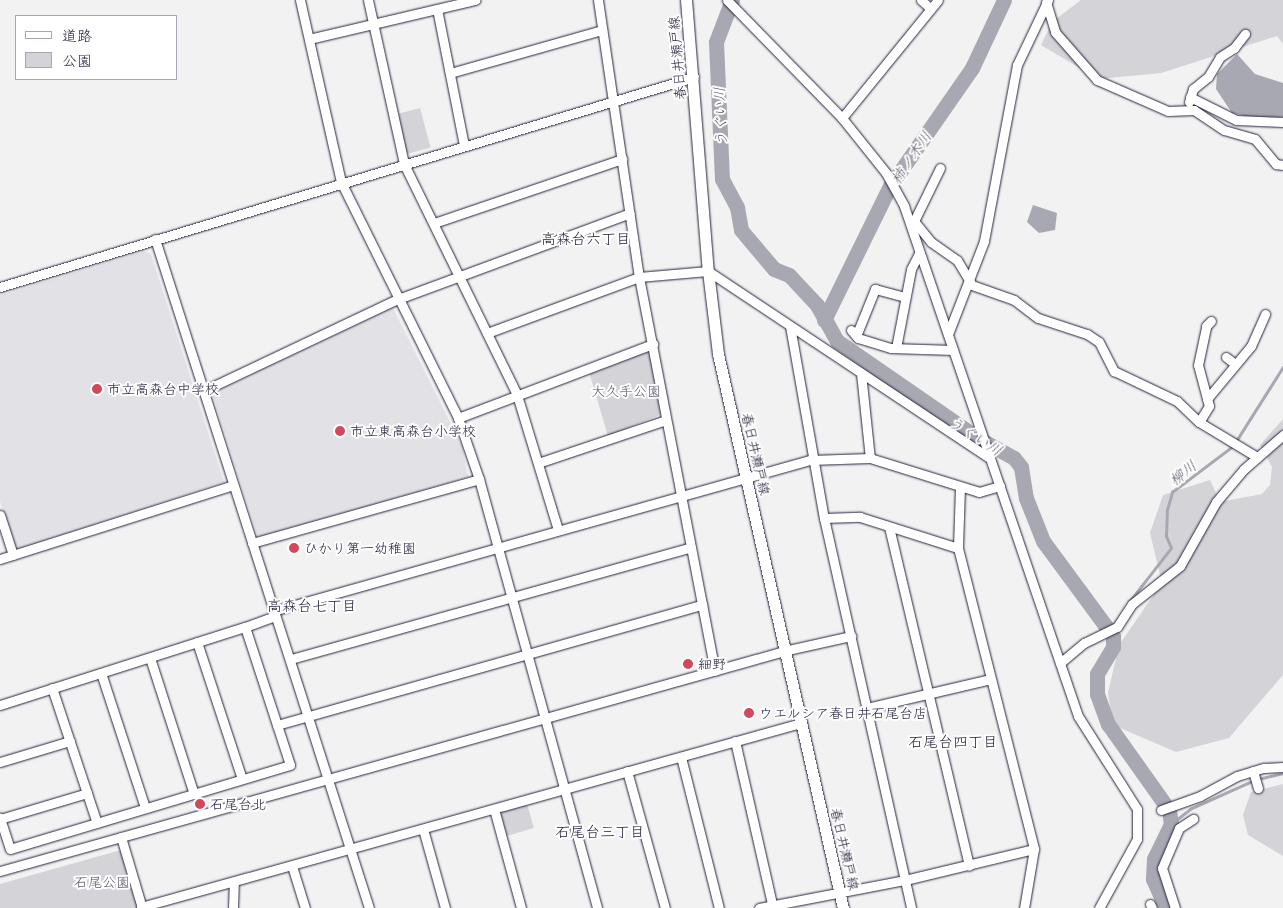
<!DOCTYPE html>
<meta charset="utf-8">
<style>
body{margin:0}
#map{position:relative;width:1283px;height:908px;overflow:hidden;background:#f2f2f3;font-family:"Playpen Sans","Klee One",sans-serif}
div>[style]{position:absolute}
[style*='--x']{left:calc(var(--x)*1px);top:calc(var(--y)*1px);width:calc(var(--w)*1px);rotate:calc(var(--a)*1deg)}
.built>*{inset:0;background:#e2e2e6}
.green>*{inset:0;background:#d3d3d8;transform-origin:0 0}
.water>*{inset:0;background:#a8a8b2}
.stream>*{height:2.5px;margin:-1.25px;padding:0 1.25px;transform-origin:1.25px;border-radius:1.25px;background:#a8a8b2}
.river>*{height:15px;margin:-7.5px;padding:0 7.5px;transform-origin:7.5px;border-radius:7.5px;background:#a8a8b2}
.roads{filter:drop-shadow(0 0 1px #22223b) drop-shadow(0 0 1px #22223b)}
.minor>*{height:9px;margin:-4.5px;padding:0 4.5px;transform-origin:4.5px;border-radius:4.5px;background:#fff}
.major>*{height:11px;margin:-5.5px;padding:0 5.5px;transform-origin:5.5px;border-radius:5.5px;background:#fff}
.dots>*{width:14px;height:14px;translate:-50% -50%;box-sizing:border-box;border:2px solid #fff;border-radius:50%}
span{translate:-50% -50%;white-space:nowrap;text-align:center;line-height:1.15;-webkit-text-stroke:4px #fff;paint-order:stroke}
.street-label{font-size:14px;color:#22223b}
.poi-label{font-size:14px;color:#22223b}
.left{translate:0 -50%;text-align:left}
.park-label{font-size:14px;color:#57576a}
.water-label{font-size:15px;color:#58586b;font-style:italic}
.neighbourhood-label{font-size:15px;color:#22223b}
.legend{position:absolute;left:15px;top:15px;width:162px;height:65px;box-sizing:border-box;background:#fff;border:1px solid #a7a7b1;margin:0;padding:6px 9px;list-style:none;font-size:15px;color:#22223b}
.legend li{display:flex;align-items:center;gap:10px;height:25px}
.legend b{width:25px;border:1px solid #a7a7b1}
</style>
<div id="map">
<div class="built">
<div style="clip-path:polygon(144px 251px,151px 254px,224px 482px,19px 549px,15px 547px,0 501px,0 295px)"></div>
<div style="clip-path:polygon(392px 306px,462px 446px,468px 477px,258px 538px,212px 393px)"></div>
</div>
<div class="green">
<div style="clip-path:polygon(1081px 0,1283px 0,1283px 44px,1277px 36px,1161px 73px,1098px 79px,1041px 45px,1052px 22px)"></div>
<div style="left:420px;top:108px;width:41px;height:25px;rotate:75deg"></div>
<div style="clip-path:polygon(647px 350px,651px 352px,662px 414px,608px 436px,589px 372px)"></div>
<div style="clip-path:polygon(1283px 419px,1283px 675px,1229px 738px,1176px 752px,1113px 725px,1108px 693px,1119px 645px,1162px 583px,1150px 533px,1163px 495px,1210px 480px,1220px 502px,1262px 494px,1270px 485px,1272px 467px,1260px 445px)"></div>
<div style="clip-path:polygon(1283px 784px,1283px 856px,1248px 835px,1243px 815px,1251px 792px)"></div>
<div style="left:527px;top:804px;width:25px;height:28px;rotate:74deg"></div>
<div style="clip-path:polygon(121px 850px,138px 908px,0 908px,0 884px)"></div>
</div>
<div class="water">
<div style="clip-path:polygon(1237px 54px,1255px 74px,1283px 83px,1283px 117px,1257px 119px,1232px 113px,1216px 89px,1217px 74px)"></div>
<div style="clip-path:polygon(1033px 205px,1057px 213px,1055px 230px,1039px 233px,1027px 222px)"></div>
</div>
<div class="stream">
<div style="--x:1129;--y:602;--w:68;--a:-52.1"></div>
<div style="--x:1171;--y:548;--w:13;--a:-113"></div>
<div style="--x:1166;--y:536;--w:26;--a:-88"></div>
<div style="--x:1167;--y:510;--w:19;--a:-74"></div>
<div style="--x:1172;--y:492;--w:76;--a:-37"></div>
<div style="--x:1233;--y:446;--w:93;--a:-57.7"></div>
<div style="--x:1258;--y:779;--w:26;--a:-13"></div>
<div style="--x:1171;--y:824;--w:24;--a:-38"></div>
<div style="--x:1190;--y:809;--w:68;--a:-24.3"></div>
</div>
<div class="river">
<div style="--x:732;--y:0;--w:45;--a:110.9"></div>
<div style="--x:716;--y:42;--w:137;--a:87.5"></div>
<div style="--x:722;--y:179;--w:32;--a:62"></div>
<div style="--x:737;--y:207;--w:23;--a:80"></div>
<div style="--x:741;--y:230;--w:51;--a:49.8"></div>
<div style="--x:774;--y:269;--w:16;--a:22"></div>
<div style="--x:789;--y:275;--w:41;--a:47"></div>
<div style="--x:817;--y:305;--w:41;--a:60.9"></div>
<div style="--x:837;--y:341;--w:169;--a:34.6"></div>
<div style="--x:976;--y:437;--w:43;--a:28.9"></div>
<div style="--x:1014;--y:458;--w:11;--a:52"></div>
<div style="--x:1021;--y:467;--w:31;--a:81"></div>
<div style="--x:1026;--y:498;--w:46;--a:68.4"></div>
<div style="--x:1043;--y:541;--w:118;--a:53.6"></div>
<div style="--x:1113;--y:636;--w:11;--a:90"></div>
<div style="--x:1113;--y:647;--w:31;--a:121"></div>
<div style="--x:1097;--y:674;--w:20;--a:90"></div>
<div style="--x:1097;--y:694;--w:32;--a:70"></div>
<div style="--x:1108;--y:724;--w:105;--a:54.7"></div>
<div style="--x:1169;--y:810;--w:14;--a:82"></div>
<div style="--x:1171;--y:824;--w:39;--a:116"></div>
<div style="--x:1154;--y:859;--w:20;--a:93"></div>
<div style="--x:1153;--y:879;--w:32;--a:66"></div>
<div style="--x:824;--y:320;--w:149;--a:-63.8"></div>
<div style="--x:890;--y:186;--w:144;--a:-55.2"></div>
<div style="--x:972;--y:68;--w:75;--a:-64.8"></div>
</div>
<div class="roads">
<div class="minor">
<div style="--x:300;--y:0;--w:187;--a:77.3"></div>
<div style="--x:341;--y:182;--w:263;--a:63.6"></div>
<div style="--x:458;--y:418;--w:65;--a:71"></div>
<div style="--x:479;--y:479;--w:445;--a:74.6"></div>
<div style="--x:368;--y:0;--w:168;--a:77.6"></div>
<div style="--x:404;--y:164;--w:257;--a:63.9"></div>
<div style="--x:517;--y:395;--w:141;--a:73.1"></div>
<div style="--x:598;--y:0;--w:280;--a:81.6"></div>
<div style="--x:639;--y:277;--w:401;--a:79.1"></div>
<div style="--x:727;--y:0;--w:165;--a:45.7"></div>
<div style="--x:842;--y:118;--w:70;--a:51.3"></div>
<div style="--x:886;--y:173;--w:38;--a:61"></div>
<div style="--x:904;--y:206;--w:539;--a:71.16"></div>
<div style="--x:1078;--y:716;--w:110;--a:57.6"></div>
<div style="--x:1137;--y:809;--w:30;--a:90"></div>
<div style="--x:1137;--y:839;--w:79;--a:118.8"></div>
<div style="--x:921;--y:0;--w:13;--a:42"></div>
<div style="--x:1046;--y:2;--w:31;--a:73"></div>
<div style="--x:1055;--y:32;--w:64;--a:48.8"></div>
<div style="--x:1097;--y:80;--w:77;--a:23.6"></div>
<div style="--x:1168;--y:111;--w:26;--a:-2"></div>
<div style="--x:1194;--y:110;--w:36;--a:34"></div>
<div style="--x:1224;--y:130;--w:32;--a:16"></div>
<div style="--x:1255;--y:139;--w:33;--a:50"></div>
<div style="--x:1276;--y:164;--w:7;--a:8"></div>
<div style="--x:437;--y:9;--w:139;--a:78.8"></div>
<div style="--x:309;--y:39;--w:171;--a:-13.2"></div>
<div style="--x:450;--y:73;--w:158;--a:-15.8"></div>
<div style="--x:1190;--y:97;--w:51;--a:26.6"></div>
<div style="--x:1236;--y:120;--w:47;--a:2.4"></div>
<div style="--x:1189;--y:102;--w:14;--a:-73"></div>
<div style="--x:1193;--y:89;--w:19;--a:-39"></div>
<div style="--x:1208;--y:77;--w:23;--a:-59"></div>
<div style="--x:1220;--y:57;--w:17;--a:-33"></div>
<div style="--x:1234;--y:48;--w:18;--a:-52"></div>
<div style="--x:842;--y:118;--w:152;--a:-50.9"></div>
<div style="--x:940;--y:168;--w:59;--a:116.1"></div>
<div style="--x:914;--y:221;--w:27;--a:51"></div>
<div style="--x:931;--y:242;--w:32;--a:35"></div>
<div style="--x:957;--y:260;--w:26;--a:59"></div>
<div style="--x:434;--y:223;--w:199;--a:-18.8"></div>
<div style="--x:155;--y:239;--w:702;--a:72.26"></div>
<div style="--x:969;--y:284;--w:48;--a:19.6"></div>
<div style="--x:1014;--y:300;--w:30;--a:37"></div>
<div style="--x:1038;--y:318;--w:52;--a:18.1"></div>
<div style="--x:1087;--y:334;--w:14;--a:34"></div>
<div style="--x:1099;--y:342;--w:33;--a:63"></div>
<div style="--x:1114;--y:371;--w:70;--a:25.5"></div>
<div style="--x:1177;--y:401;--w:30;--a:44"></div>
<div style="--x:1199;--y:422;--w:68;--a:31.1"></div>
<div style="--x:0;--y:287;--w:725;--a:-16.84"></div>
<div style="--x:790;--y:326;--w:195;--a:80"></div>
<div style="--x:824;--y:518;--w:400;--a:77.4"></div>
<div style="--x:851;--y:330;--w:11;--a:49"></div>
<div style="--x:858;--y:338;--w:34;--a:17"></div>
<div style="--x:891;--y:348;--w:62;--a:1.8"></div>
<div style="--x:487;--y:333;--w:162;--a:-20.2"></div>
<div style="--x:639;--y:277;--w:69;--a:-5"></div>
<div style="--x:708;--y:271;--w:336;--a:33.6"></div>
<div style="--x:948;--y:334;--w:100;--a:-68.8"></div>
<div style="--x:984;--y:241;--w:179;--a:-79.4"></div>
<div style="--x:1017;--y:65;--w:72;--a:-64.5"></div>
<div style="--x:856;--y:336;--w:51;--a:-68"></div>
<div style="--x:875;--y:289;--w:31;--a:15"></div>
<div style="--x:896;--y:348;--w:80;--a:-79.2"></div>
<div style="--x:911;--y:269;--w:18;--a:-63"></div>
<div style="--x:1226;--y:357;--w:11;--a:38"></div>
<div style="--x:861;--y:373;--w:85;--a:84"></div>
<div style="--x:203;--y:391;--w:216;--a:-25.3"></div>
<div style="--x:398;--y:299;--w:247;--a:-20.3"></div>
<div style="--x:1207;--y:399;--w:69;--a:-50.3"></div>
<div style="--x:1251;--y:346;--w:35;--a:-66"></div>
<div style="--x:458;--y:418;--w:209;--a:-20.8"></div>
<div style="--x:1199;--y:422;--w:19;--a:-58"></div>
<div style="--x:1209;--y:406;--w:42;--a:-105"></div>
<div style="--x:1198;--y:365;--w:40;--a:-78"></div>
<div style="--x:1206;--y:326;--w:7;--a:-45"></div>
<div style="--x:538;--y:463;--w:135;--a:-18.6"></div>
<div style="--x:960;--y:487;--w:61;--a:91.9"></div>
<div style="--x:958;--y:548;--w:310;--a:75.8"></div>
<div style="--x:1034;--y:849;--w:60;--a:99.6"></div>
<div style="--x:0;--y:515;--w:42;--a:72"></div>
<div style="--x:824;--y:518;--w:36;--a:-2"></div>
<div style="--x:860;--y:517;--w:103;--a:17.6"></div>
<div style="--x:889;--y:527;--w:348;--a:76.7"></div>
<div style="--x:252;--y:543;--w:236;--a:-15.7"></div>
<div style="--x:0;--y:559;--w:244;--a:-17.6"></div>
<div style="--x:273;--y:611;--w:558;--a:-15.71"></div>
<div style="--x:810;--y:460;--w:60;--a:-1.9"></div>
<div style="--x:870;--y:458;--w:114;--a:17.3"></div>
<div style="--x:979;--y:492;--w:22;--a:-16"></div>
<div style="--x:245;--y:627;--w:32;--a:-20"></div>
<div style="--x:197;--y:642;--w:144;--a:71.8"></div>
<div style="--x:150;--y:658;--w:143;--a:72.1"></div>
<div style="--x:291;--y:659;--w:415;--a:-15.6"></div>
<div style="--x:1060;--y:663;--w:31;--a:-40"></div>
<div style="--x:1084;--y:643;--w:37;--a:-26"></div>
<div style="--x:1117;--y:627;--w:27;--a:-57"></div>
<div style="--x:1132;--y:604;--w:61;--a:-38.4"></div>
<div style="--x:1180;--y:566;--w:73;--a:-60.6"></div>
<div style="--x:1216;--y:502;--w:43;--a:-49.7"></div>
<div style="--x:1244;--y:469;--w:52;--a:-41.1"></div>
<div style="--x:101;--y:673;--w:142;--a:71.9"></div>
<div style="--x:52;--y:688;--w:142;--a:71.6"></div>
<div style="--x:0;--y:705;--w:257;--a:-17.7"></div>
<div style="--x:245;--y:627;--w:145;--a:71.9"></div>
<div style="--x:290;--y:765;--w:292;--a:163.3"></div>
<div style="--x:10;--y:849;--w:33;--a:-108"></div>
<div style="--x:867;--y:708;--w:127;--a:-13.2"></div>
<div style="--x:277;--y:725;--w:442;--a:-15.8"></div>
<div style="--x:735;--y:741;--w:171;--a:77.2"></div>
<div style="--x:681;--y:757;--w:156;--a:75.9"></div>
<div style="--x:0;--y:762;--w:73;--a:-16.7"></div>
<div style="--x:627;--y:771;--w:142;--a:74.5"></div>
<div style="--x:1253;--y:771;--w:18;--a:74"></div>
<div style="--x:494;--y:809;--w:103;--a:74.7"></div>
<div style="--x:1161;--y:810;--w:41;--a:-19.7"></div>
<div style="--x:1200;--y:796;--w:42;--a:-28.4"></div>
<div style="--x:1237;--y:776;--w:28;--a:-17"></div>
<div style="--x:1264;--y:768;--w:19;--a:-3"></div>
<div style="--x:0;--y:819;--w:91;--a:-16.6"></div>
<div style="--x:423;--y:829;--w:82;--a:74.4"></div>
<div style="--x:121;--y:837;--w:74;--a:73.5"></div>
<div style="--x:292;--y:866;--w:44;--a:72.8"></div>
<div style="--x:0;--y:871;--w:814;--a:-15.67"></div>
<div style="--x:784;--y:651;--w:69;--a:-12.6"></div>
<div style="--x:1150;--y:904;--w:4;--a:63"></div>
<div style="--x:141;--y:907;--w:685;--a:-15.58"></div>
<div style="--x:233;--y:908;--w:26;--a:-88"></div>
<div style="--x:759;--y:908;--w:149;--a:-10.9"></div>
<div style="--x:905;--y:880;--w:133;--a:-13.5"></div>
<div style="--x:1175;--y:908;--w:42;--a:-108"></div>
<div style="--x:1162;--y:868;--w:43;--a:-67"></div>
<div style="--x:1179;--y:828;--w:17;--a:-33"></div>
</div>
<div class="major">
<div style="--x:686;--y:0;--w:272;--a:85.4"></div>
<div style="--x:708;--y:271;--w:84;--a:83.1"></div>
<div style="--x:718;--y:354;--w:568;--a:77.29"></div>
</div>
</div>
<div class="dots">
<div style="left:97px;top:389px;background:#d1495b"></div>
<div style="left:340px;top:431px;background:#d1495b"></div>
<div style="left:294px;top:548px;background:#d1495b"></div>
<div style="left:688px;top:664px;background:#d1495b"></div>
<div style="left:749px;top:713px;background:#d1495b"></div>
<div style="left:200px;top:804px;background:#d1495b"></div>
</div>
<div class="street-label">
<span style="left:677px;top:58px;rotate:-95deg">春日井瀬戸線</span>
<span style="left:756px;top:454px;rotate:77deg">春日井瀬戸線</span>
<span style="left:845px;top:849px;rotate:77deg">春日井瀬戸線</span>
</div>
<div class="poi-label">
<span class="left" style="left:107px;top:389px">市立高森台中学校</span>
<span class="left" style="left:350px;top:431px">市立東高森台小学校</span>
<span class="left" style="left:304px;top:548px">ひかり第一幼稚園</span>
<span class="left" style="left:698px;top:664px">細野</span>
<span class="left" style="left:759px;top:713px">ウエルシア春日井石尾台店</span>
<span class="left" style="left:210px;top:804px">石尾台北</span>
</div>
<div class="park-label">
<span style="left:626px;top:391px">大久手公園</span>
<span style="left:102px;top:882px">石尾公園</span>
</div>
<div class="water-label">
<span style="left:719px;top:117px;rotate:-92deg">うぐい川</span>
<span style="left:910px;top:157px;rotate:-56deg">柿ノ木川</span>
<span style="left:976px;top:435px;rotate:32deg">うぐい川</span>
<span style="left:1182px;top:472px;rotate:-39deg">柳川</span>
</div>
<div class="neighbourhood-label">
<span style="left:586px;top:238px">高森台六丁目</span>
<span style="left:312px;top:605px">高森台七丁目</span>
<span style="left:953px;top:741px">石尾台四丁目</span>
<span style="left:600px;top:831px">石尾台三丁目</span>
</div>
<ul class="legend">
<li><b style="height:6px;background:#fff"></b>道路</li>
<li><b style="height:14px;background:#d3d3d8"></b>公園</li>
</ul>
</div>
